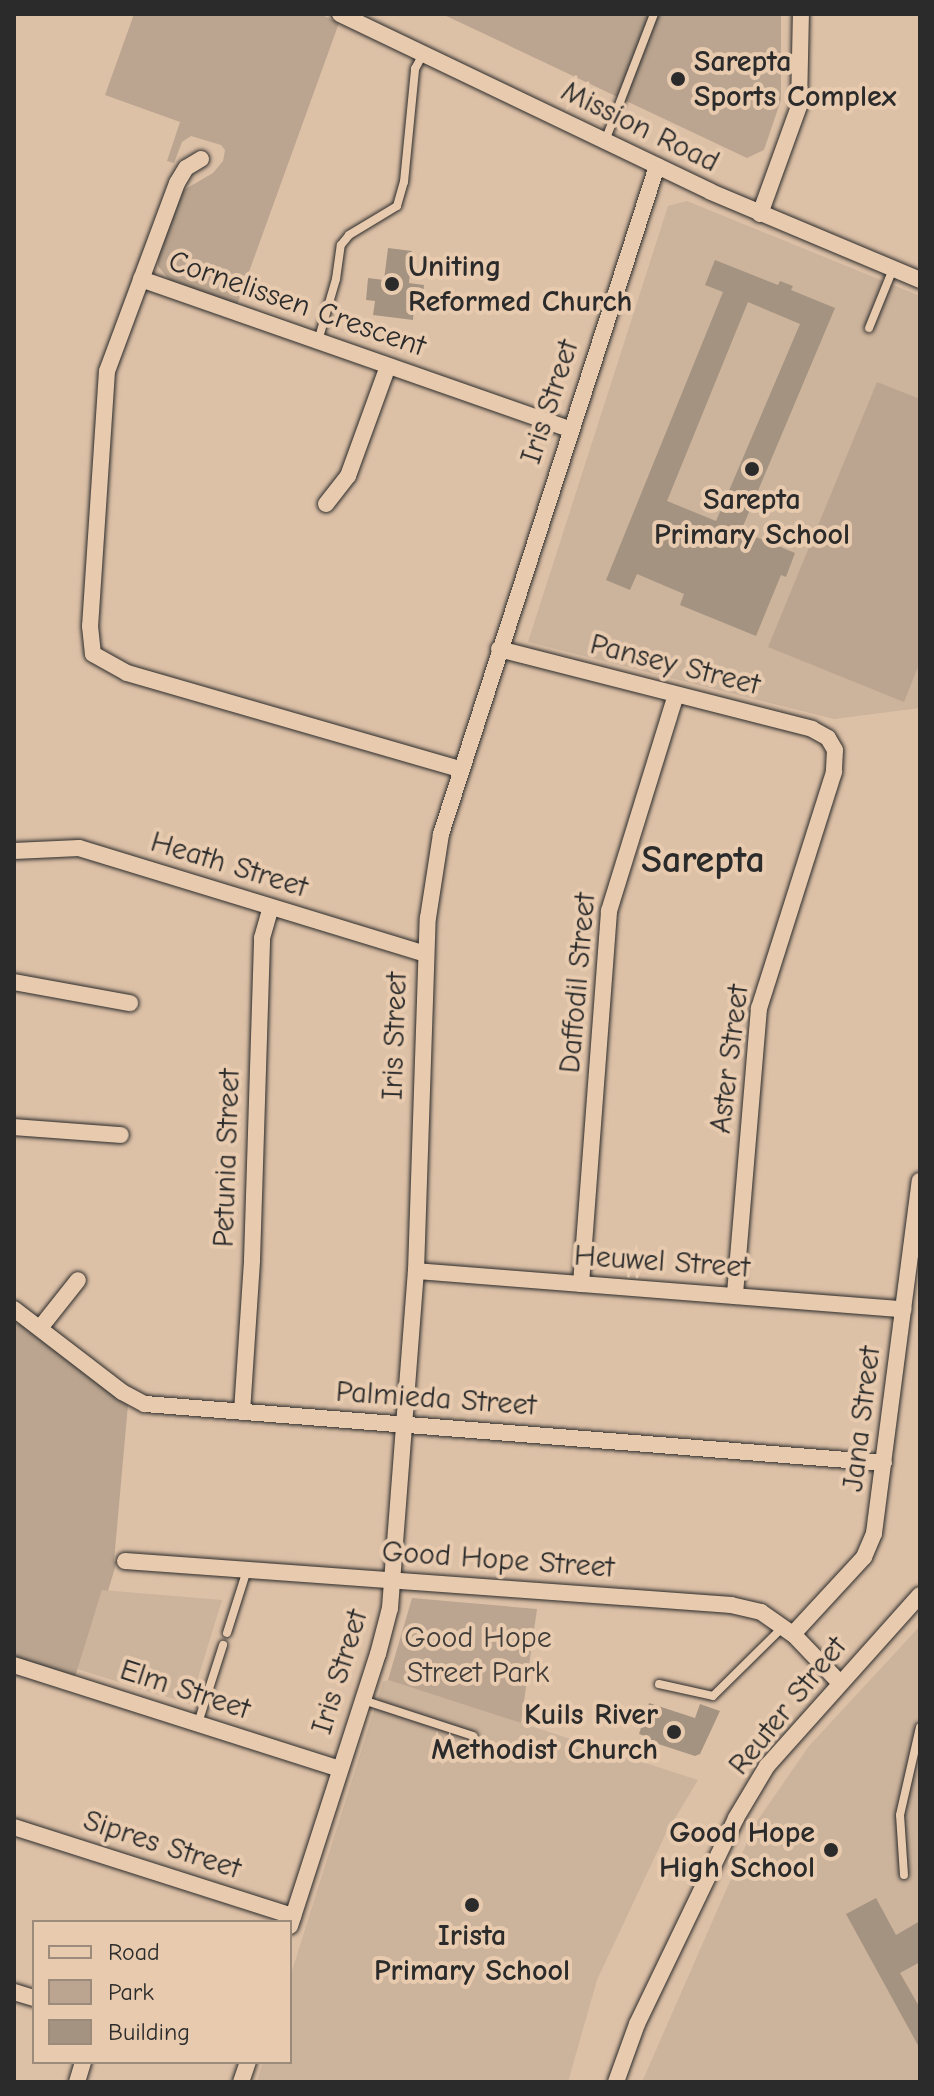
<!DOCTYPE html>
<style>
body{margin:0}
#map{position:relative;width:934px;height:2096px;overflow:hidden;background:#ddc1a7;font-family:"Comic Neue",sans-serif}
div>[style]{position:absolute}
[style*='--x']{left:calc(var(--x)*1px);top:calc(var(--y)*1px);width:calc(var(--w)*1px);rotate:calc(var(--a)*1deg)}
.built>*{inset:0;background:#ccb39c}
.green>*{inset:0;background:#bba590}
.building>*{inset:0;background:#a59381}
.roads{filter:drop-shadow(0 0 2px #2b2b2b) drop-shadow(0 0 2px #2b2b2b)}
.lane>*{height:8px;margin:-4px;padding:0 4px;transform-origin:4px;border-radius:4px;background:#e8cbaf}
.street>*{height:16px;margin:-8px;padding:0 8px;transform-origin:8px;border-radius:8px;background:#e8cbaf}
.dots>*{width:22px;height:22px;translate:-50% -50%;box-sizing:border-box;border:4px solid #e8cbaf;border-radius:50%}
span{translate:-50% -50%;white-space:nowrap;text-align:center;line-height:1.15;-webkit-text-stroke:8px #e8cbaf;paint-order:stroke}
.poi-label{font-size:30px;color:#2b2b2b;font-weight:700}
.left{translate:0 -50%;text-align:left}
.right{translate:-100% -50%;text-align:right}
.street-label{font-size:30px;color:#2b2b2b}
.park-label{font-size:30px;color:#413d3a}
.district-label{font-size:38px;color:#2b2b2b;font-weight:700}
.frame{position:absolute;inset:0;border:16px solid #2b2b2b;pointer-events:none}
.legend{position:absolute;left:32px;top:1920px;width:260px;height:144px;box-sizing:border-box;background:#e8cbaf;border:2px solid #9c8b7a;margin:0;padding:10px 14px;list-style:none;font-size:24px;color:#2b2b2b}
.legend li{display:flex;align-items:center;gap:16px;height:40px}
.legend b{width:40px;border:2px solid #9c8b7a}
</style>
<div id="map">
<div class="built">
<div style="clip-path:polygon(687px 201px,920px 296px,920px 708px,834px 719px,528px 642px,668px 206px)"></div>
<div style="clip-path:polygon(102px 1590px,222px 1600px,190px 1704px,77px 1669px)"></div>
<div style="clip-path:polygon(920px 1626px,920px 2082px,642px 2082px,755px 1824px,809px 1746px)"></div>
<div style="clip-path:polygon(388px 1680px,698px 1780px,666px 1833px,597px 1980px,568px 2082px,257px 2082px,263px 2062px,290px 2062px,290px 1977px,383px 1682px)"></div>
</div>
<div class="green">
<div style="clip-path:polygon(134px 14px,320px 14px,339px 23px,237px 305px,170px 281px,158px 266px,158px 252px,182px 191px,213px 173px,223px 161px,225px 150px,221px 145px,191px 136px,182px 142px,174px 163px,167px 161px,180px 122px,105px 95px)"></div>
<div style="clip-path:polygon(442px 14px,781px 14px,781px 100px,764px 150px,747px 158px)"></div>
<div style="clip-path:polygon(877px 382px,920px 399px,920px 662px,904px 702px,768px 647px)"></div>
<div style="clip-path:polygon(14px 1318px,128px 1405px,114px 1561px,117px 1561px,108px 1591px,102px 1590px,75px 1677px,14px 1658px)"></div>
<div style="clip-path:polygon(412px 1598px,537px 1609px,521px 1723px,388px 1680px)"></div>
</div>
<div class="building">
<div style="clip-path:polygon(388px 248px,412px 251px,409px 283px,424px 285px,422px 306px,414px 305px,413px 320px,373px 315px,375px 301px,366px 300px,368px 278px,384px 280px)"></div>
<div style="clip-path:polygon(evenodd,715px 260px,778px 285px,780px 281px,793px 286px,791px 290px,835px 308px,741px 531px,795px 553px,786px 577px,781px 575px,756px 636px,680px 605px,684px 594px,637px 574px,630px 590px,606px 580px,723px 292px,705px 285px,715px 260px,748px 302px,800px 324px,716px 521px,667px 501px,748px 302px)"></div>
<div style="clip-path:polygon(649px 1703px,695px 1718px,700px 1704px,720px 1711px,700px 1754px,695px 1756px,649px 1741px,650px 1738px,639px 1734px)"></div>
<div style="clip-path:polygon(876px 1898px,896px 1935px,920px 1921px,920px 1962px,900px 1973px,920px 2008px,920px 2049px,846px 1914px)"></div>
</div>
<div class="roads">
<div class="lane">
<div style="--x:605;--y:141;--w:136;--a:-68.9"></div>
<div style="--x:869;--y:328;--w:64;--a:-67.9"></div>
<div style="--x:318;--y:341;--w:65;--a:-73.8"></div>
<div style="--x:336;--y:279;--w:34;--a:-82"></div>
<div style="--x:341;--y:245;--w:13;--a:-51"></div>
<div style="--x:349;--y:235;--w:56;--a:-31.1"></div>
<div style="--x:397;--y:206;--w:25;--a:-74"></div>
<div style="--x:404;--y:182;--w:114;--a:-84.4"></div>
<div style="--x:415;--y:69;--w:17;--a:-62"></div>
<div style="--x:227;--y:1633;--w:66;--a:-72.4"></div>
<div style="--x:659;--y:1684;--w:55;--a:12.5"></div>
<div style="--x:713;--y:1696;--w:98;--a:-44.6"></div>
<div style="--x:363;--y:1700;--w:116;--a:18.1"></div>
<div style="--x:198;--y:1723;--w:82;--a:-72.2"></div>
<div style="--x:904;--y:1875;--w:60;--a:-93.8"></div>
<div style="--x:900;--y:1815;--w:90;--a:-77.2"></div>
</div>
<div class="street">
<div style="--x:340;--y:14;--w:411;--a:25.6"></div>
<div style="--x:711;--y:192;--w:227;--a:22.8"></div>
<div style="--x:201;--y:159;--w:17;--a:149"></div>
<div style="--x:186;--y:168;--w:17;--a:121"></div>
<div style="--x:177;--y:183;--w:201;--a:110.4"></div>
<div style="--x:107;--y:371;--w:256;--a:93.8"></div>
<div style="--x:90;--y:626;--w:28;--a:84"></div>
<div style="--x:93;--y:654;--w:39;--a:29"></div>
<div style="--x:127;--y:673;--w:347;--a:16.1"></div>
<div style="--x:760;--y:214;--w:115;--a:-70.1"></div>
<div style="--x:799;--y:106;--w:92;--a:-88.8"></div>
<div style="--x:141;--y:279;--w:454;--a:19.3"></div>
<div style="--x:326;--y:504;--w:36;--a:-52"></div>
<div style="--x:348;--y:476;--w:117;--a:-70"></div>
<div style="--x:499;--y:649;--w:323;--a:14.3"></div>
<div style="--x:812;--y:729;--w:18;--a:29"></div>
<div style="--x:828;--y:738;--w:14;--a:60"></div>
<div style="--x:835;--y:750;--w:22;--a:93"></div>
<div style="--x:834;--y:772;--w:248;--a:107.6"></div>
<div style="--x:759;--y:1008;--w:289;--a:94.8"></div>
<div style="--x:14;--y:851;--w:65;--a:-2.6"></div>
<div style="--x:79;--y:848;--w:363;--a:17"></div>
<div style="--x:14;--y:982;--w:118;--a:10.3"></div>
<div style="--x:14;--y:1127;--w:107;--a:4.3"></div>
<div style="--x:416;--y:1271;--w:489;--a:4.5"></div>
<div style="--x:581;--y:1284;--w:374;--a:-85.7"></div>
<div style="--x:609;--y:911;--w:226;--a:-72.8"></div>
<div style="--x:14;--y:1309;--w:136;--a:37.5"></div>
<div style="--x:122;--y:1392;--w:26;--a:28"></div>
<div style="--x:145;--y:1404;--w:741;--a:4.56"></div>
<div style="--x:40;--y:1328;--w:61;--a:-51.6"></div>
<div style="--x:242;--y:1412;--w:152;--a:-86.2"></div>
<div style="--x:252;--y:1260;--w:322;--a:-88.2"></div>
<div style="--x:262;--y:938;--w:32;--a:-74"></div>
<div style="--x:125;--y:1561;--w:608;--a:4.15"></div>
<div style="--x:731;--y:1605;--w:31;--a:13"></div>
<div style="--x:761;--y:1612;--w:39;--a:35"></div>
<div style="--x:793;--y:1634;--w:66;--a:46.2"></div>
<div style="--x:793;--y:1634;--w:105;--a:-47.3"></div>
<div style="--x:864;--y:1557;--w:26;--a:-67"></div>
<div style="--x:874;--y:1533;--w:355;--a:-82.6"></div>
<div style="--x:14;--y:1665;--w:342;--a:17.7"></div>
<div style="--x:14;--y:1827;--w:293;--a:17.7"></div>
<div style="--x:290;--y:1926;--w:286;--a:-72.1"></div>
<div style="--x:378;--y:1654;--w:48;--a:-75.4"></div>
<div style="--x:390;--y:1608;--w:338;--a:-85.6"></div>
<div style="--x:416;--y:1271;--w:353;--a:-88.1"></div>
<div style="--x:428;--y:918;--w:85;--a:-81.2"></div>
<div style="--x:441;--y:834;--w:702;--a:-72.08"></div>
<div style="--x:14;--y:1992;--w:21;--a:17"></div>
<div style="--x:77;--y:2082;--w:21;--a:-73"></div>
<div style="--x:241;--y:2082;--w:21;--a:-71"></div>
<div style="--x:616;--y:2082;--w:62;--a:-70.1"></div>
<div style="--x:637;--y:2024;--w:229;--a:-64.3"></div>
<div style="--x:736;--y:1818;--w:61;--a:-59.2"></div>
<div style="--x:767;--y:1766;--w:229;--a:-48.2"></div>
</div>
</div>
<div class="dots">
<div style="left:678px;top:79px;background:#2b2b2b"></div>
<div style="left:392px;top:284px;background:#2b2b2b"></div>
<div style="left:752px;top:469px;background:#2b2b2b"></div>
<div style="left:674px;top:1732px;background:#2b2b2b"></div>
<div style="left:831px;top:1850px;background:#2b2b2b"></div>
<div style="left:472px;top:1905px;background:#2b2b2b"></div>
</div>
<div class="poi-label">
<span class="left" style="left:694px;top:79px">Sarepta<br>Sports Complex</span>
<span class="left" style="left:408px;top:284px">Uniting<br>Reformed Church</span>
<span style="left:752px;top:517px">Sarepta<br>Primary School</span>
<span class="right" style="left:658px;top:1732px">Kuils River<br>Methodist Church</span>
<span class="right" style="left:815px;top:1850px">Good Hope<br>High School</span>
<span style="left:472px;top:1953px">Irista<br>Primary School</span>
</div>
<div class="street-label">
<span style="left:640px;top:127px;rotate:26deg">Mission Road</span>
<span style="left:297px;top:304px;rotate:19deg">Cornelissen Crescent</span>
<span style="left:550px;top:402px;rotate:-72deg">Iris Street</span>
<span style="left:675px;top:665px;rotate:14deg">Pansey Street</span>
<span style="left:229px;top:865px;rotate:17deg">Heath Street</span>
<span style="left:578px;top:983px;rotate:-85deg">Daffodil Street</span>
<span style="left:395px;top:1036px;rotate:-88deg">Iris Street</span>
<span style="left:730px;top:1059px;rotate:-83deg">Aster Street</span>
<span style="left:227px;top:1158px;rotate:-88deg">Petunia Street</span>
<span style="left:662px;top:1262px;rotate:4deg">Heuwel Street</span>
<span style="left:436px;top:1399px;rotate:4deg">Palmieda Street</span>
<span style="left:862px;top:1419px;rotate:-83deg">Jana Street</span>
<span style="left:498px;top:1560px;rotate:4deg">Good Hope Street</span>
<span style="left:340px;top:1672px;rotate:-73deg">Iris Street</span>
<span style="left:185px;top:1690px;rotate:18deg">Elm Street</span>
<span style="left:788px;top:1706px;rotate:-51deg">Reuter Street</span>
<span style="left:162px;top:1845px;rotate:18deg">Sipres Street</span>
</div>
<div class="park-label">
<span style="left:478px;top:1655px">Good Hope<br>Street Park</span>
</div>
<div class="district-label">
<span style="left:703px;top:861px">Sarepta</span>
</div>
<div class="frame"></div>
<ul class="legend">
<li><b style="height:10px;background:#e8cbaf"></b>Road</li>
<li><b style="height:22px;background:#bba590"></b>Park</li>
<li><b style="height:22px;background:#a59381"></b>Building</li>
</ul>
</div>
